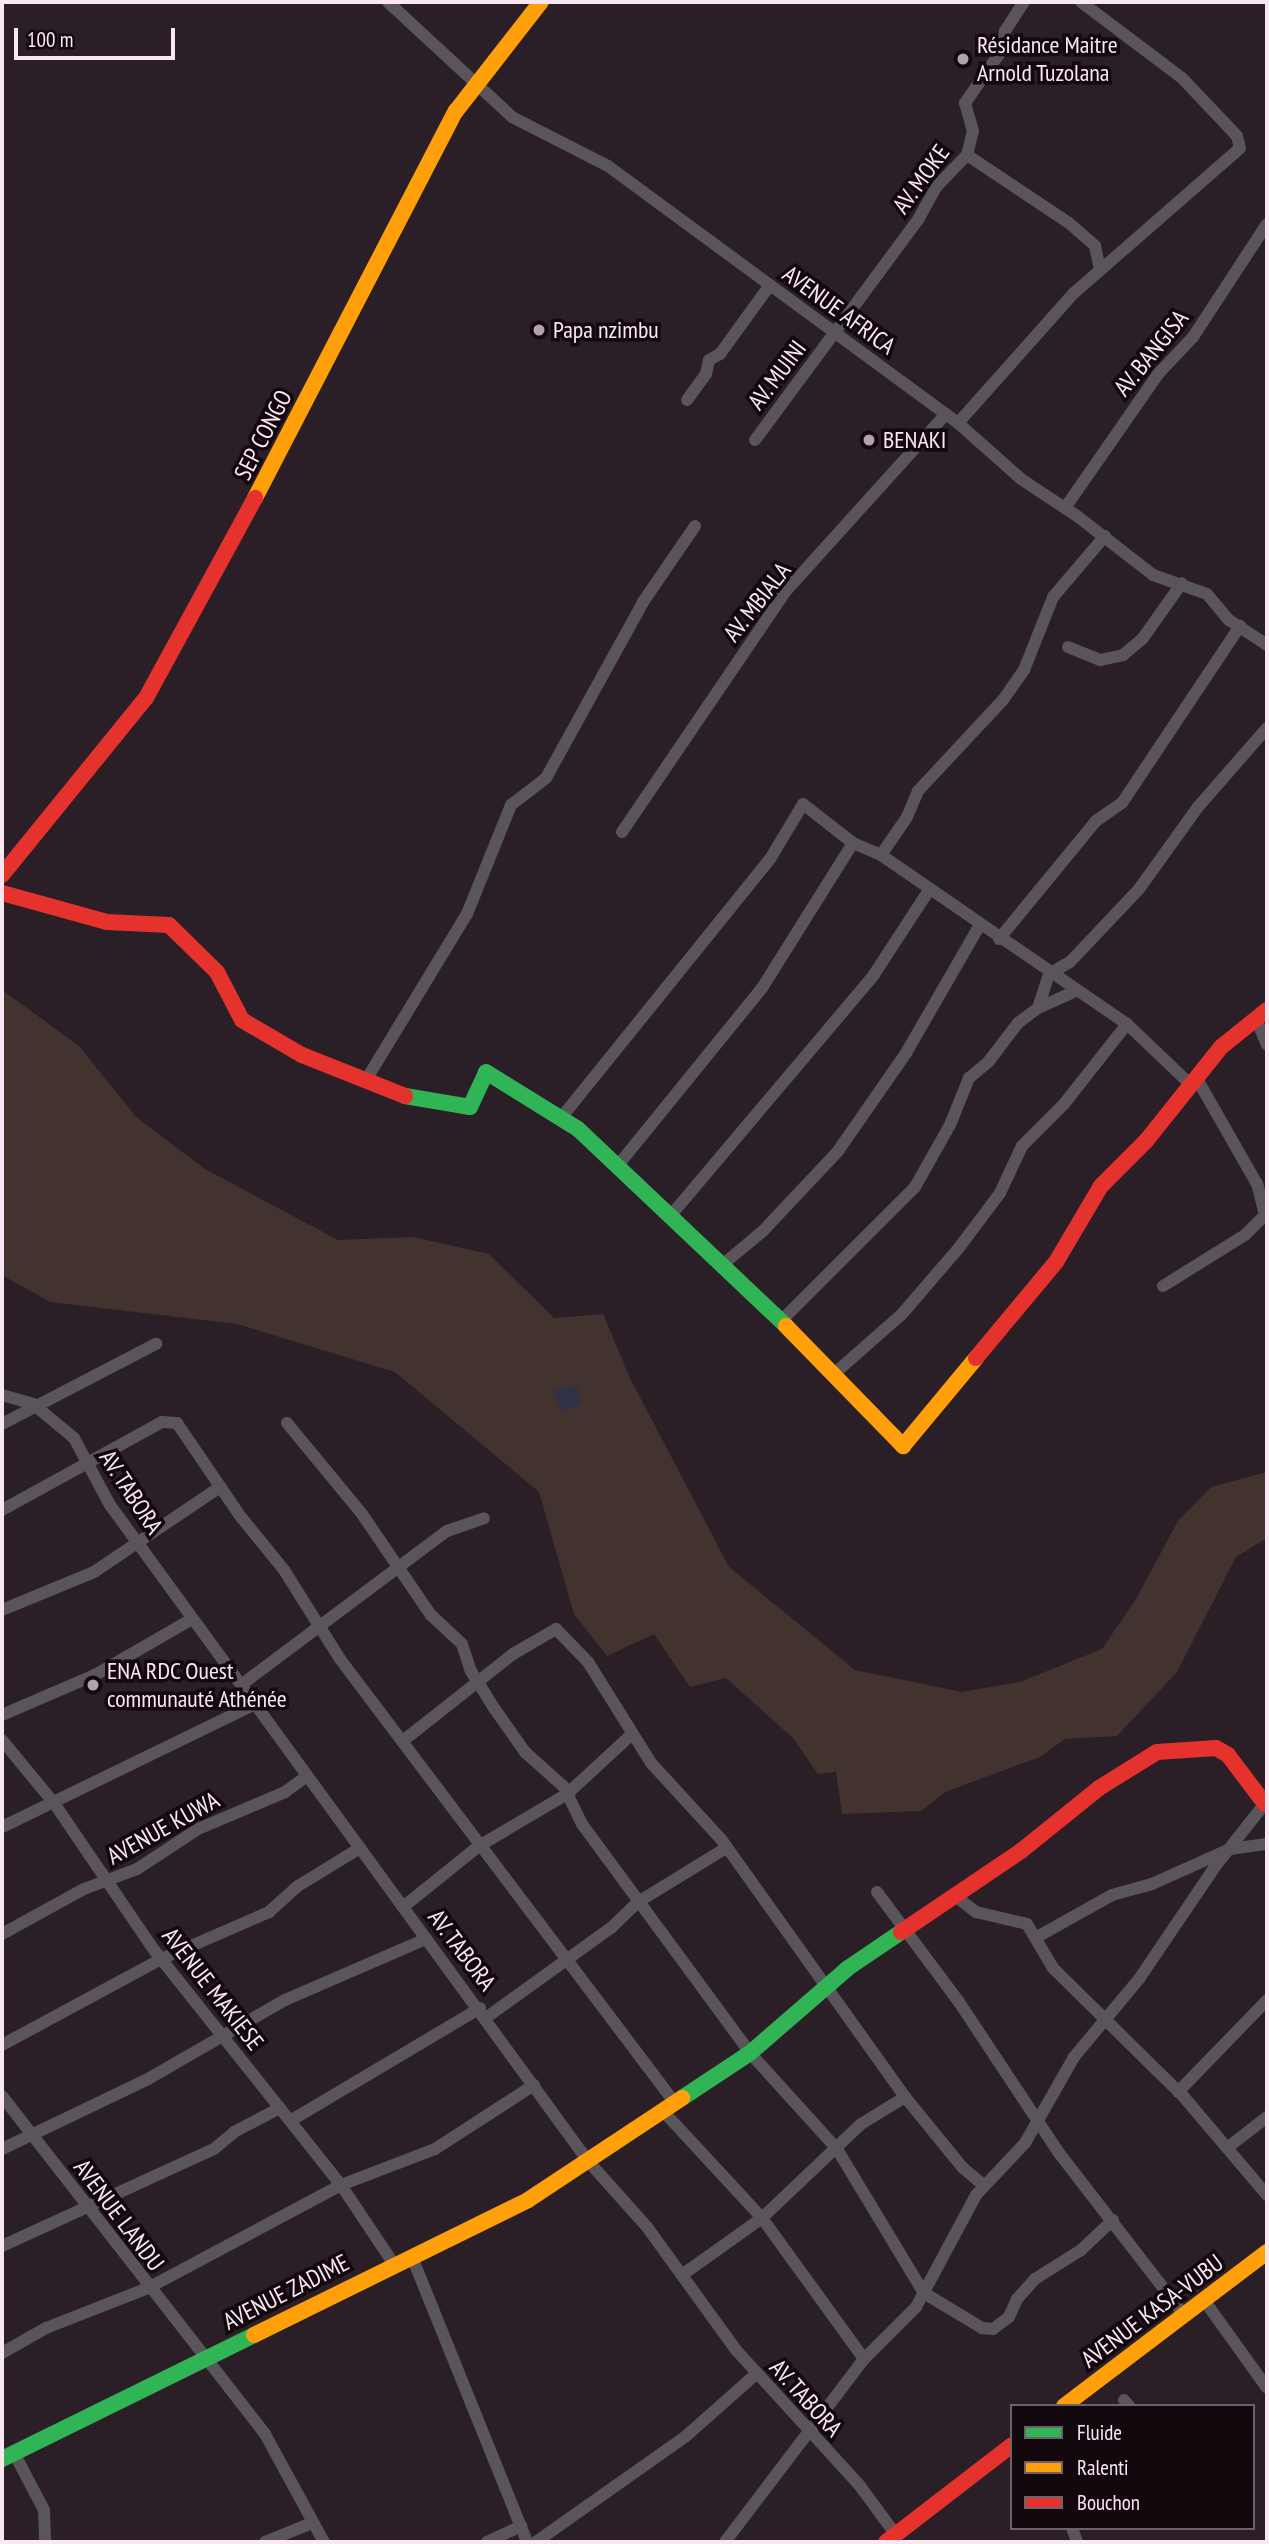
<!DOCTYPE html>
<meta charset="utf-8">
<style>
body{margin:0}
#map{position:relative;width:1269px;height:2544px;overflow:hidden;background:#2b1f27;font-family:"PT Sans Narrow",sans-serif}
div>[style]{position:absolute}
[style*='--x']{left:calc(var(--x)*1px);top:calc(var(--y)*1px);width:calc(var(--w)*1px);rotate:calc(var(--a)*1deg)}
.green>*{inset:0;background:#43332e}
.water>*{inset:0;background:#303047}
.street>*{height:12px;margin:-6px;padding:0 6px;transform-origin:6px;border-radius:6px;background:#59555a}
.fast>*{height:16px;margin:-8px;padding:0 8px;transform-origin:8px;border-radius:8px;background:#30b455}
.slow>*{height:16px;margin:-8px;padding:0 8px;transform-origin:8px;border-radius:8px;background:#ff9f0a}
.jam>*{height:16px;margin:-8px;padding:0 8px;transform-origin:8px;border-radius:8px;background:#e5322d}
.dots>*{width:19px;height:19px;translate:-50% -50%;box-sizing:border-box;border:4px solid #12080e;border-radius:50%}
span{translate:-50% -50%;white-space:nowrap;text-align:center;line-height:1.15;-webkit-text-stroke:7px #12080e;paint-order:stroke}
.poi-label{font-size:24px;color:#f9e8f2}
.left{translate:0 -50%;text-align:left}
.street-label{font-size:24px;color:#f9e8f2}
.frame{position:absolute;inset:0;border:4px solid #f9e8f2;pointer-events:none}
.legend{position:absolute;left:1010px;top:2404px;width:245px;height:126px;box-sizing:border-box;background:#12080e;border:2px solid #6e6269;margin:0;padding:9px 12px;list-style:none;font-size:21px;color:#f9e8f2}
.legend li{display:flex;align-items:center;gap:14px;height:35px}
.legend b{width:35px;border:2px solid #6e6269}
.scale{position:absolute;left:14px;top:28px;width:161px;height:32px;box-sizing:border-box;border:4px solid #f9e8f2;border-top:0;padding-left:9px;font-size:21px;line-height:24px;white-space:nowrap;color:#f9e8f2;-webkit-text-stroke:5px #12080e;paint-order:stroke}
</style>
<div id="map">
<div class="green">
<div style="clip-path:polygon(2px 990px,79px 1046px,136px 1117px,205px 1169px,338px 1240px,413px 1237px,489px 1254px,554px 1318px,603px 1314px,630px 1378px,729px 1567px,855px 1670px,962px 1692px,1020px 1682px,1102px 1649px,1136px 1599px,1178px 1521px,1211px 1487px,1267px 1472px,1267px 1538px,1236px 1557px,1177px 1672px,1117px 1736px,1065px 1739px,1040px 1757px,945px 1792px,921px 1811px,842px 1814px,836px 1772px,818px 1774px,793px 1738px,726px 1678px,690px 1687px,654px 1634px,607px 1656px,574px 1614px,539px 1492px,395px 1372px,237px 1324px,50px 1302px,2px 1275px)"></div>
</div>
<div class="water">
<div style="clip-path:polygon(576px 1385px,582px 1403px,562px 1412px,552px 1391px)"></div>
</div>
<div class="street">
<div style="--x:388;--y:2;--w:169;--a:42.8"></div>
<div style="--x:512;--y:117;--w:108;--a:27"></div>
<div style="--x:608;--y:166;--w:434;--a:36.3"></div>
<div style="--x:958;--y:423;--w:84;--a:41.6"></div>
<div style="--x:1021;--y:479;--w:67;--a:33.5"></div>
<div style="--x:1077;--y:516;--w:96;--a:37.8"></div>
<div style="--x:1153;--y:575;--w:57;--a:19.4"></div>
<div style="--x:1207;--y:594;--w:34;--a:50"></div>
<div style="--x:1229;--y:620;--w:45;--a:33.3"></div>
<div style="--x:967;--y:155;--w:123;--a:33.7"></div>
<div style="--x:1069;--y:223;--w:35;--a:41"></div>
<div style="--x:1095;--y:246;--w:24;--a:78"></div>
<div style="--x:687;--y:400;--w:32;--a:-54"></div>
<div style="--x:706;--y:374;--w:14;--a:-78"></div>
<div style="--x:709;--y:360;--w:13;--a:-29"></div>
<div style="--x:720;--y:354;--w:85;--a:-54.1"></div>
<div style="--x:958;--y:423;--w:174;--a:-48.3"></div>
<div style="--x:1074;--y:293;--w:220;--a:-41.1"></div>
<div style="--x:1240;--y:148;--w:12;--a:-104"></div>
<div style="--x:1237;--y:136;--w:80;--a:-133.5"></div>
<div style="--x:1182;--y:78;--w:126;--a:-143"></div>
<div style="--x:755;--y:440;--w:276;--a:-53.5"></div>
<div style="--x:919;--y:218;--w:35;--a:-61"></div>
<div style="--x:936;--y:187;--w:45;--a:-45.9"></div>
<div style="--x:967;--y:155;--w:25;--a:-76"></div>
<div style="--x:973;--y:131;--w:29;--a:-106"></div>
<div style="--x:965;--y:103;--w:60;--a:-55.2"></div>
<div style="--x:999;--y:54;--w:24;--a:-75"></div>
<div style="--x:1005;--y:31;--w:35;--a:-57"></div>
<div style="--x:1065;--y:508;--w:165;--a:-55.2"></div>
<div style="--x:1159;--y:373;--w:50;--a:-46.6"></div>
<div style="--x:1193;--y:337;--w:135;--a:-56.8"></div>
<div style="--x:1068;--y:647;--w:35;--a:22"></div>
<div style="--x:1100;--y:660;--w:24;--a:-12"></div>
<div style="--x:1123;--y:655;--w:26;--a:-40"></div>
<div style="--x:1143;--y:638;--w:67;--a:-54.7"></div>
<div style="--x:622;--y:832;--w:290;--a:-55.8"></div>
<div style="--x:785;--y:592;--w:240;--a:-47.9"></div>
<div style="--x:881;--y:855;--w:46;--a:-55.6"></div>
<div style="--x:907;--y:817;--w:28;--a:-67"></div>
<div style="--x:918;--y:791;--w:125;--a:-47"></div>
<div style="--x:1003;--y:700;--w:37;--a:-55"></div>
<div style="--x:1024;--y:670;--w:79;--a:-68.3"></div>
<div style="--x:1053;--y:597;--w:80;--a:-49.6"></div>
<div style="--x:999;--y:939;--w:153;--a:-50.6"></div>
<div style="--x:1096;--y:821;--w:32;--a:-35"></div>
<div style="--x:1122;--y:803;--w:213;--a:-56.3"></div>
<div style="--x:1038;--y:1008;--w:42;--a:-24.1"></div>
<div style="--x:1256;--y:1019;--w:28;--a:67"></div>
<div style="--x:366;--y:1080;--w:194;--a:-58.7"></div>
<div style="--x:467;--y:914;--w:118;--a:-68"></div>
<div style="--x:511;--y:805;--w:44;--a:-37.6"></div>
<div style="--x:546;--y:778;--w:201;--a:-61.1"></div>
<div style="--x:643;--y:602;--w:92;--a:-55.6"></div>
<div style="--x:561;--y:1118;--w:333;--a:-51.1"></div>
<div style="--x:770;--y:859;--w:64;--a:-59"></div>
<div style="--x:803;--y:804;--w:63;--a:38"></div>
<div style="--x:853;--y:843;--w:30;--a:23"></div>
<div style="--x:881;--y:855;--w:298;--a:34.5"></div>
<div style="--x:1127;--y:1024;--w:87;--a:43.6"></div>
<div style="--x:619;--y:1164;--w:227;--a:-50.9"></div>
<div style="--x:762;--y:988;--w:171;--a:-57.9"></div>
<div style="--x:672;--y:1214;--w:312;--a:-49.8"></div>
<div style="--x:873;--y:976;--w:103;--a:-56.9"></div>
<div style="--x:722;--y:1265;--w:53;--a:-39.7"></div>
<div style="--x:763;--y:1231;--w:110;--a:-46.8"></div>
<div style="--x:838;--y:1151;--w:119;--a:-55.2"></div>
<div style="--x:906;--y:1053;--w:148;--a:-60"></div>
<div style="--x:1163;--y:1286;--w:97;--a:-31.9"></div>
<div style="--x:1245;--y:1235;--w:28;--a:-45"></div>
<div style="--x:1265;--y:1215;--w:32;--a:-104"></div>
<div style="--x:1257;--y:1184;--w:123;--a:-119.7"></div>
<div style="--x:781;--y:1321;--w:190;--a:-45"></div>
<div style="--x:915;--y:1187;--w:71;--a:-60.6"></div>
<div style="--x:950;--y:1125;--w:51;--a:-68"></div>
<div style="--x:969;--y:1078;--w:26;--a:-40"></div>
<div style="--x:989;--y:1061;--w:48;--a:-52.7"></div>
<div style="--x:1018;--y:1023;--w:25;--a:-37"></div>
<div style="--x:1038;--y:1008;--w:36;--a:-72"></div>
<div style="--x:1049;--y:974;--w:24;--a:-30"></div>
<div style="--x:1070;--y:962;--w:100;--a:-46.6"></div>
<div style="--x:1139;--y:889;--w:101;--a:-54.3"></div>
<div style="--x:1198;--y:807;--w:105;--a:-48.9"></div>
<div style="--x:835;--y:1373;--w:89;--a:-41.4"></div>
<div style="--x:902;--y:1314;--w:86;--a:-49.3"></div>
<div style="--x:958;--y:1249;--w:70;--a:-53.1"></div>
<div style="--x:1000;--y:1193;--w:52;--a:-64.9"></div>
<div style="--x:1022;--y:1146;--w:59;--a:-45"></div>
<div style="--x:1064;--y:1104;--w:102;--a:-51.8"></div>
<div style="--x:2;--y:1395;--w:32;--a:16"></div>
<div style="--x:33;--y:1404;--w:53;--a:39.7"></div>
<div style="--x:74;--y:1438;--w:76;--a:61.8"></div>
<div style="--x:110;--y:1505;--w:812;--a:53.92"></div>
<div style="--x:588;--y:2161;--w:89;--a:48.2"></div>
<div style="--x:647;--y:2227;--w:152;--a:54.1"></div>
<div style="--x:736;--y:2350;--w:184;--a:47.6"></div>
<div style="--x:860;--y:2486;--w:61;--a:53.7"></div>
<div style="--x:287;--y:1423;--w:118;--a:50.5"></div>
<div style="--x:362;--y:1514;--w:122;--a:55.7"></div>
<div style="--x:431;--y:1615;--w:42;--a:43.1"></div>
<div style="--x:462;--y:1644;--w:28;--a:72"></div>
<div style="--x:471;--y:1671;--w:44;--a:58.1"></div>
<div style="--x:494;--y:1708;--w:54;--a:54.8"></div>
<div style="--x:525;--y:1752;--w:52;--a:41.9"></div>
<div style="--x:564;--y:1787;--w:41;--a:64.1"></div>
<div style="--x:582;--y:1824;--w:284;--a:53.7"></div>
<div style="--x:750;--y:2053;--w:130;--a:47.8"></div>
<div style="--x:837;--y:2149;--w:168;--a:58.9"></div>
<div style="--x:924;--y:2293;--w:68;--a:31.1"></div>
<div style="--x:982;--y:2328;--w:11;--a:5"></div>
<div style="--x:993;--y:2329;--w:20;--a:-37"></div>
<div style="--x:1009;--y:2317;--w:20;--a:-66"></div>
<div style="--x:1017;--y:2299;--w:27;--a:-48"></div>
<div style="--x:1035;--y:2279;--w:54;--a:-32.2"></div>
<div style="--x:1081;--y:2250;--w:44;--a:-43.2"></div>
<div style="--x:2;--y:1424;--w:174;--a:-27.5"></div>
<div style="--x:2;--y:1510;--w:183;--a:-28.8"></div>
<div style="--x:162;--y:1422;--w:15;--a:4"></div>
<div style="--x:177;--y:1423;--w:114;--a:55.8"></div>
<div style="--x:241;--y:1517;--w:68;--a:50.9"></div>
<div style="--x:284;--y:1570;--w:105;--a:57.8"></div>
<div style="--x:340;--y:1659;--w:556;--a:52.97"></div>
<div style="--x:2;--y:1610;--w:100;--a:-22.4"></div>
<div style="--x:94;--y:1572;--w:152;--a:-34"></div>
<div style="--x:241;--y:1685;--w:257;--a:-36.8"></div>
<div style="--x:447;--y:1531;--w:39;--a:-19"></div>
<div style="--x:2;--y:1715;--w:101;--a:-23.3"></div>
<div style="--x:95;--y:1675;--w:112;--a:-30"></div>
<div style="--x:2;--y:1740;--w:82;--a:50.5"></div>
<div style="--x:54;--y:1803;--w:178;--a:55.8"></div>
<div style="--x:154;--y:1950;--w:300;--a:51.5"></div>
<div style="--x:341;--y:2185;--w:94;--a:56.3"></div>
<div style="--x:404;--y:1740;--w:139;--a:-38.3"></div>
<div style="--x:513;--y:1654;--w:50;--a:-30.2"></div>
<div style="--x:556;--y:1629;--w:46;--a:45.9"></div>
<div style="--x:588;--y:1662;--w:119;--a:58"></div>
<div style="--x:651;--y:1763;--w:103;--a:47.4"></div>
<div style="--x:721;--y:1839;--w:317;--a:54.5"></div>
<div style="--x:905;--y:2097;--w:92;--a:50.8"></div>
<div style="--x:963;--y:2168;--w:26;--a:40"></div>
<div style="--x:2;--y:1827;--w:281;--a:-25.9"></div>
<div style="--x:877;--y:1892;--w:137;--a:53.3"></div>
<div style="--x:959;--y:2002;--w:181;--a:56.5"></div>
<div style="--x:1059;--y:2153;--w:205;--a:52.3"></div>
<div style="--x:954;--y:1895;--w:28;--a:38"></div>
<div style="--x:976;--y:1912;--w:52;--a:13.2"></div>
<div style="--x:1027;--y:1924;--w:51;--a:59.4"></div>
<div style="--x:1053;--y:1968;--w:182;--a:44.6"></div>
<div style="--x:1183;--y:2096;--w:130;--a:49.7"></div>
<div style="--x:403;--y:1907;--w:97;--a:-38.8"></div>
<div style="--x:479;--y:1846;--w:102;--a:-30.6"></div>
<div style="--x:567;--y:1794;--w:88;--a:-42.7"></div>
<div style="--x:2;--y:1934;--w:94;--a:-28.8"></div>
<div style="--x:84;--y:1889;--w:57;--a:-20.7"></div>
<div style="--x:137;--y:1869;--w:73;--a:-33.3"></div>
<div style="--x:198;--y:1829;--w:95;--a:-23"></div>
<div style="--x:285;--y:1792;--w:27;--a:-36"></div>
<div style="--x:1037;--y:1937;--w:86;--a:-29.2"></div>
<div style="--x:1112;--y:1895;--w:41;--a:-15.4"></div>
<div style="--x:1152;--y:1884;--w:85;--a:-24.2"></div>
<div style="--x:1230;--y:1849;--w:37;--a:-8"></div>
<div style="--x:487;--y:2017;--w:153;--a:-35.7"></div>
<div style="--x:611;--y:1928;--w:37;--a:-44"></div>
<div style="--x:638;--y:1902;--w:103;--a:-31.5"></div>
<div style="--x:2;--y:2045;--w:181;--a:-28.4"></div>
<div style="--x:161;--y:1959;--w:118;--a:-23.5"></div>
<div style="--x:269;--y:1912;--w:39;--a:-42"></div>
<div style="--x:298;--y:1886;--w:73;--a:-31.5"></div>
<div style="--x:1178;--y:2092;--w:128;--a:-45.9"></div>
<div style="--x:2;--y:2096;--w:428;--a:52.1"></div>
<div style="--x:265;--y:2434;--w:123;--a:61.4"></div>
<div style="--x:663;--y:2111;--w:146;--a:47.2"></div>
<div style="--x:762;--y:2218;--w:174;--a:54.1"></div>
<div style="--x:290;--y:2121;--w:221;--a:-30.7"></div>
<div style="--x:1227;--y:2148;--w:51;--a:-37.8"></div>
<div style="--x:2;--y:2149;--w:162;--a:-25.6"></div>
<div style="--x:148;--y:2079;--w:158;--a:-30"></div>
<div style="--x:285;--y:2000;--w:154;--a:-23.4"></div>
<div style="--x:2;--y:2246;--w:233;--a:-24.6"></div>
<div style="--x:214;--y:2149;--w:26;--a:-40"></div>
<div style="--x:234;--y:2132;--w:52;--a:-27.6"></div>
<div style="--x:412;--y:2257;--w:307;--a:68"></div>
<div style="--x:682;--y:2275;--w:98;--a:-35.5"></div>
<div style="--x:762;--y:2218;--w:137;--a:-43.5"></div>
<div style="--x:861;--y:2124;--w:52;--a:-31.5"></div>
<div style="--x:1204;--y:2300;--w:108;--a:54.4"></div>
<div style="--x:2;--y:2353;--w:51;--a:-29.6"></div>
<div style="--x:46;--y:2328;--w:110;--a:-21.4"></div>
<div style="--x:148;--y:2288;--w:219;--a:-28.1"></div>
<div style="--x:341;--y:2185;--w:101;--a:-21"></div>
<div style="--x:435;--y:2149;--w:118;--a:-32.9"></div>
<div style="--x:1124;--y:2400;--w:8;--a:50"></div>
<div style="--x:14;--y:2453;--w:64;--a:62.2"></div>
<div style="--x:44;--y:2510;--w:32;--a:88"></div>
<div style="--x:1072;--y:2528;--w:15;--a:70"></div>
<div style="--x:265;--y:2542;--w:51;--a:-22"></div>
<div style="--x:487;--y:2542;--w:38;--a:-25"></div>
<div style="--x:536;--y:2542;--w:184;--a:-35.2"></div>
<div style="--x:686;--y:2436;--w:94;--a:-41.5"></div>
<div style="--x:725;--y:2542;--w:230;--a:-52.8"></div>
<div style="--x:864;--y:2359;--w:74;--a:-45"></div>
<div style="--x:916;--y:2307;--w:127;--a:-61.8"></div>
<div style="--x:976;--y:2195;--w:71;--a:-46.7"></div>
<div style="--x:1025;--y:2143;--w:99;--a:-60.3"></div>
<div style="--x:1074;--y:2057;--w:102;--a:-50.2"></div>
<div style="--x:1139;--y:1979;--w:139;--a:-55.9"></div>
<div style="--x:1217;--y:1864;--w:80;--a:-51.6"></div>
</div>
<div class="fast">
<div style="--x:405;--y:1096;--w:66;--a:9.6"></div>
<div style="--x:470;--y:1107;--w:38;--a:-65"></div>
<div style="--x:486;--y:1072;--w:108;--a:31.8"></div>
<div style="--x:578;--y:1129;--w:286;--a:43.4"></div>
<div style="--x:682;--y:2098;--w:82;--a:-33.5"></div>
<div style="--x:750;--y:2053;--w:130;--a:-40.9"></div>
<div style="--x:848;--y:1968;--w:64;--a:-34.2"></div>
<div style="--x:2;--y:2459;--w:281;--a:-26.2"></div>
</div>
<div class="slow">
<div style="--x:255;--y:498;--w:436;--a:-62.6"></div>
<div style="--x:456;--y:111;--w:138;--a:-52.1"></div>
<div style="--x:786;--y:1326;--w:168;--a:45.7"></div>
<div style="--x:903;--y:1446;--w:114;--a:-50.3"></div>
<div style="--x:254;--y:2335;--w:305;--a:-26.2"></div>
<div style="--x:528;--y:2200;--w:185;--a:-33.5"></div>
<div style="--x:1064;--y:2406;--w:255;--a:-37.2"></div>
</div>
<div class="jam">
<div style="--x:2;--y:875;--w:228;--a:-50.9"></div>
<div style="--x:146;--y:698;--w:228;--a:-61.4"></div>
<div style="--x:2;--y:893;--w:109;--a:15.4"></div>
<div style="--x:107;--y:922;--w:62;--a:2.8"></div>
<div style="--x:169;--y:925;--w:67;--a:44.4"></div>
<div style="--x:217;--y:972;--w:54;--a:62.5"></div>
<div style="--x:242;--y:1020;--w:69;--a:30.3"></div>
<div style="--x:302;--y:1055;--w:111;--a:21.7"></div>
<div style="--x:976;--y:1358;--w:125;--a:-50.2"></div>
<div style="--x:1056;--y:1262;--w:88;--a:-59.4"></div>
<div style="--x:1101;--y:1186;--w:64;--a:-45"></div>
<div style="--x:1146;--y:1141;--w:120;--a:-51.4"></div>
<div style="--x:1221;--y:1047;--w:59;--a:-38.8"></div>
<div style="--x:901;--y:1932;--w:145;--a:-34"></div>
<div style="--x:1021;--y:1851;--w:100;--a:-38.9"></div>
<div style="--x:1099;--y:1788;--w:68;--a:-31.8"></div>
<div style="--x:1157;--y:1752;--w:59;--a:-3.9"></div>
<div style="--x:1216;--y:1748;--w:14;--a:30"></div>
<div style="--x:1228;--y:1755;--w:61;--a:52.9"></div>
<div style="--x:886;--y:2542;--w:159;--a:-37.6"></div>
</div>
<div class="dots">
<div style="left:963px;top:59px;background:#b1a2ab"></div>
<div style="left:539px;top:330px;background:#b1a2ab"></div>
<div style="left:869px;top:440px;background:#b1a2ab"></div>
<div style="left:93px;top:1685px;background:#b1a2ab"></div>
</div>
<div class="poi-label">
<span class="left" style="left:977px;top:59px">Résidance Maitre<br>Arnold Tuzolana</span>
<span class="left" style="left:553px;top:330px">Papa nzimbu</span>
<span class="left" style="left:883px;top:440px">BENAKI</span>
<span class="left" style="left:107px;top:1685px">ENA RDC Ouest<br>communauté Athénée</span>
</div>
<div class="street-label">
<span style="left:921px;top:179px;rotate:-54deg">AV. MOKE</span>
<span style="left:839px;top:310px;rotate:36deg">AVENUE AFRICA</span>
<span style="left:1151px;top:353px;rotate:-51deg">AV. BANGISA</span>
<span style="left:777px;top:375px;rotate:-53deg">AV. MUINI</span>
<span style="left:263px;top:435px;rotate:-63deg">SEP CONGO</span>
<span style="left:757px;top:602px;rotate:-52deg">AV. MBIALA</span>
<span style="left:131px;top:1492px;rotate:57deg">AV. TABORA</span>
<span style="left:163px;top:1828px;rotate:-29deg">AVENUE KUWA</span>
<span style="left:462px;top:1950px;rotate:53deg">AV. TABORA</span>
<span style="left:213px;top:1989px;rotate:52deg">AVENUE MAKIESE</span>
<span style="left:119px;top:2215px;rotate:53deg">AVENUE LANDU</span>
<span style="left:286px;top:2292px;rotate:-27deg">AVENUE ZADIME</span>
<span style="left:1152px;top:2311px;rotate:-37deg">AVENUE KASA-VUBU</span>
<span style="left:806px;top:2398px;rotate:48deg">AV. TABORA</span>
</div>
<div class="frame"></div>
<ul class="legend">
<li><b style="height:9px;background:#30b455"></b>Fluide</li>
<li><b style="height:9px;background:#ff9f0a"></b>Ralenti</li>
<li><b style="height:9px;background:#e5322d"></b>Bouchon</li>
</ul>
<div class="scale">100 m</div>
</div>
